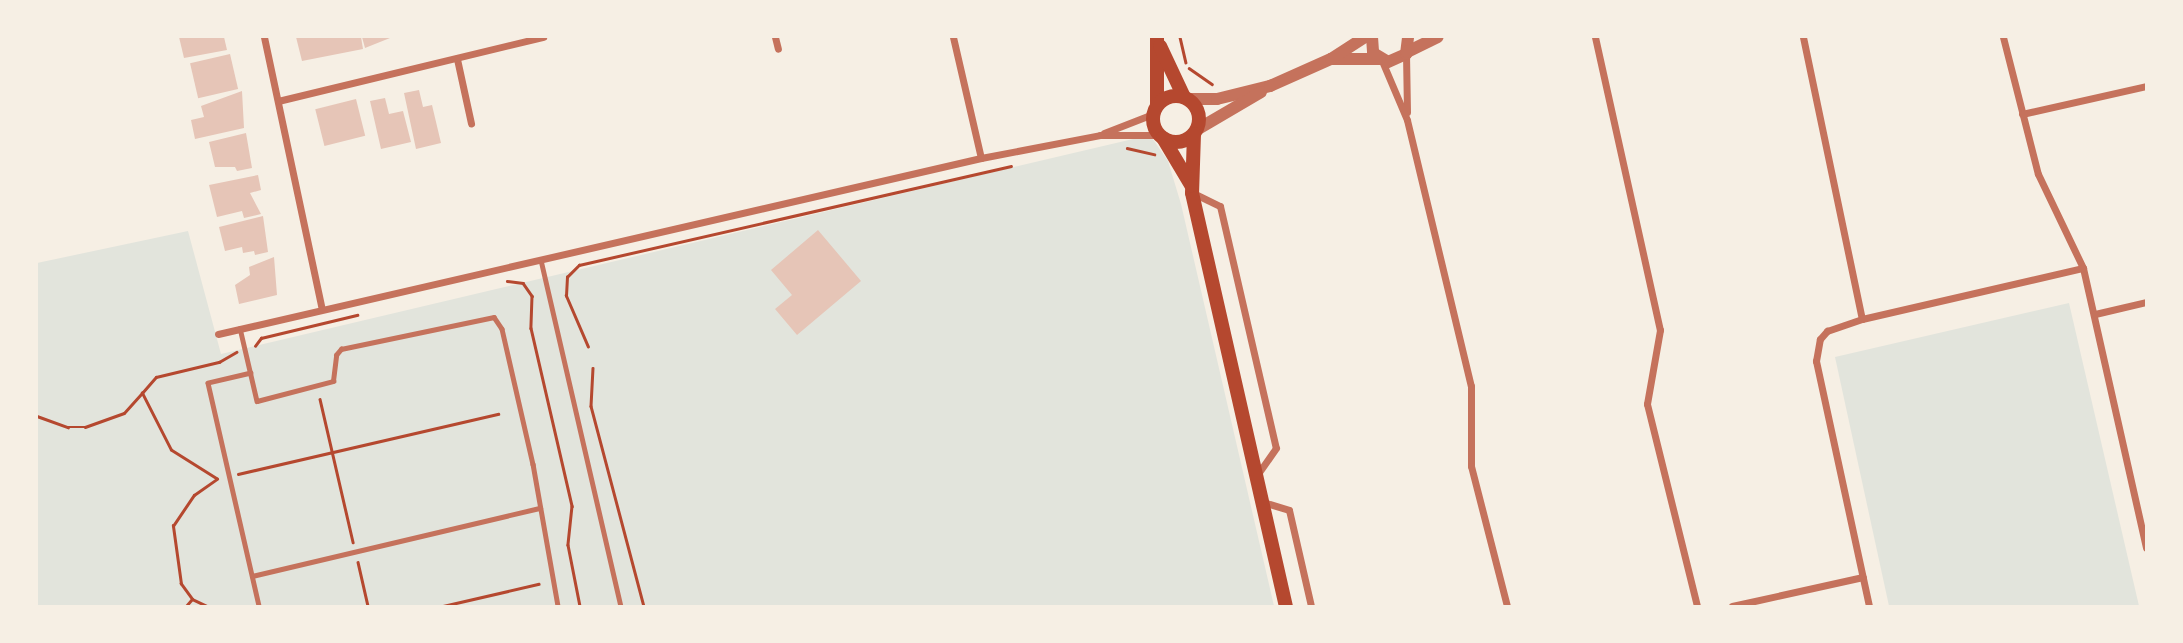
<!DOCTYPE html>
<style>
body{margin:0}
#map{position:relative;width:2183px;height:643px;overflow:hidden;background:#f6efe4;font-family:Karla,sans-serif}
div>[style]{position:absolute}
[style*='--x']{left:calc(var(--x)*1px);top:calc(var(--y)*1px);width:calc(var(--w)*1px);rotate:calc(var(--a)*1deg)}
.green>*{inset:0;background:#e2e4dc}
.building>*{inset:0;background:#e6c5b7;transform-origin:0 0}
.path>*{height:2.5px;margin:-1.25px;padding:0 1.25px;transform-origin:1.25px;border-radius:1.25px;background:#b5482f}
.service>*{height:4.5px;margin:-2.25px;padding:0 2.25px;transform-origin:2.25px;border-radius:2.25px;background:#c5725c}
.minor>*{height:7px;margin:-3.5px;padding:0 3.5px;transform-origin:3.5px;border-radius:3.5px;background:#c5725c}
.tertiary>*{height:12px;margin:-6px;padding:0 6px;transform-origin:6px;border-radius:6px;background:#c5725c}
.secondary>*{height:14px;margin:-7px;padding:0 7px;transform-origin:7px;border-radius:7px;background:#b5482f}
.secondary>.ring{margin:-7px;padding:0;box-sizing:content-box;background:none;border:14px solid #b5482f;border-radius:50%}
span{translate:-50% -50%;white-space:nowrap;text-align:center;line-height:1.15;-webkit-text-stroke:7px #f6efe4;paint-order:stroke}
.frame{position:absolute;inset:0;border:38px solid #f6efe4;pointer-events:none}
</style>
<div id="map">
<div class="green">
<div style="clip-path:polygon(1150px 135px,1168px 161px,1181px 204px,1274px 606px,37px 606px,37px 263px,188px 231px,221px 354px)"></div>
<div style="clip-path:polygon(2069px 303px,2139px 606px,1889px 606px,1835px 357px)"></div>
</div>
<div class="building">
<div style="clip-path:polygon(179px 37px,224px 37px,227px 50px,184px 58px)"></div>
<div style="clip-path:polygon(296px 37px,361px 37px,363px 49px,302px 61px)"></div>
<div style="clip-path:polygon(362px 37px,390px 37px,390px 38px,365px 48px)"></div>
<div style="left:230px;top:54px;width:36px;height:41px;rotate:77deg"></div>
<div style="clip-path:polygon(419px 90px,423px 107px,432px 105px,441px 143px,416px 149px,404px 93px)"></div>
<div style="clip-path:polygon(242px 91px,244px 128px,195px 139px,191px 120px,204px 117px,201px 106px)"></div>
<div style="clip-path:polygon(385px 98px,389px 114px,403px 111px,411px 142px,381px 149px,370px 101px)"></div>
<div style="left:356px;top:99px;width:38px;height:42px;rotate:76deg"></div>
<div style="clip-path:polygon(246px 133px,252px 168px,237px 171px,235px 167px,215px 167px,209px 142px)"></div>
<div style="clip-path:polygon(258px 175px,261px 190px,250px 193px,261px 214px,244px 218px,242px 211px,217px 217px,209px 185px)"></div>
<div style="clip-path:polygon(263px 216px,268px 252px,255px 255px,254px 251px,243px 253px,242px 247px,225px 251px,219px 227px)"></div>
<div style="clip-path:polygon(818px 230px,861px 281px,797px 335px,775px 309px,792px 295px,771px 270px)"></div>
<div style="clip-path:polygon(274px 257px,277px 295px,239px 304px,235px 285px,250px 275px,249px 267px)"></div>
</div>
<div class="path">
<div style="--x:1180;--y:37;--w:26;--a:77"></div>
<div style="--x:1189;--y:68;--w:28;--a:35"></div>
<div style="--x:1127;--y:148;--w:28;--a:13"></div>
<div style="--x:507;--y:281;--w:16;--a:7"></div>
<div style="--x:523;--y:283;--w:16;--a:55"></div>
<div style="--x:532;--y:296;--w:32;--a:92"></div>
<div style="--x:531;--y:328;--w:183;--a:77"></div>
<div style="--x:572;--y:506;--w:39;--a:96"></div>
<div style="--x:568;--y:545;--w:62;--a:78.9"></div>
<div style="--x:255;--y:346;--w:10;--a:-53"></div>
<div style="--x:261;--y:338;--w:99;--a:-13.5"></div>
<div style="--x:588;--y:347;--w:56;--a:-113.3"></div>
<div style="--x:566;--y:296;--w:19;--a:-87"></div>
<div style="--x:567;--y:277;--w:17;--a:-45"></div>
<div style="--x:579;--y:265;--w:443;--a:-12.9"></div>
<div style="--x:593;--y:368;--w:38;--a:93"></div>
<div style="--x:591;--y:406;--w:207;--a:75.2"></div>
<div style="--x:320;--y:399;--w:147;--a:77"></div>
<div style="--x:37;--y:416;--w:33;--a:20"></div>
<div style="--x:68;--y:427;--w:17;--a:0"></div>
<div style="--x:85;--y:427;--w:41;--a:-19.7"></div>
<div style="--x:124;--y:413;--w:27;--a:-48"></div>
<div style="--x:238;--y:474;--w:267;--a:-13"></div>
<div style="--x:217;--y:479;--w:54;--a:-147.8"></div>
<div style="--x:171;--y:450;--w:64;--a:-117"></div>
<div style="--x:142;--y:393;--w:21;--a:-49"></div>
<div style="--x:156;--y:377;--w:65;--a:-13.4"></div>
<div style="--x:219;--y:362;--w:20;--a:-30"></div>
<div style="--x:358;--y:562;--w:45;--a:77.2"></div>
<div style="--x:192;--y:599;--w:17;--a:25"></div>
<div style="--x:186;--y:606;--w:9;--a:-49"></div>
<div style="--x:192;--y:599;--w:19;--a:-126"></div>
<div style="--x:181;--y:584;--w:59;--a:-97.9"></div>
<div style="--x:173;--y:526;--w:37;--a:-56"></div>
<div style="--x:194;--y:495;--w:28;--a:-35"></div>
<div style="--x:443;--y:606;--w:98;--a:-13"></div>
</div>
<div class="service">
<div style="--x:541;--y:260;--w:355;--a:77"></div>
<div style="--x:240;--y:328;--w:75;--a:76.9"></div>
<div style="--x:257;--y:401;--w:79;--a:-14.7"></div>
<div style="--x:333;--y:381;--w:26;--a:-83"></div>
<div style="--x:336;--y:355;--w:8;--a:-50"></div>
<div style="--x:341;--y:349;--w:156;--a:-11.8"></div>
<div style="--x:494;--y:317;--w:14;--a:56"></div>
<div style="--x:502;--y:329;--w:139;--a:77.1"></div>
<div style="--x:533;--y:464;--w:144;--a:80"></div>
<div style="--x:251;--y:373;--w:44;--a:166.9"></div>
<div style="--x:208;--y:383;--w:229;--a:77.1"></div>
<div style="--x:252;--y:576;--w:296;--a:-13.3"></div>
</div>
<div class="minor">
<div style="--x:264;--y:37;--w:278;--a:78"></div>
<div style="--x:775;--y:37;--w:12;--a:76"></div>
<div style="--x:953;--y:37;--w:124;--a:77"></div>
<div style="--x:1595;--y:37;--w:300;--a:77.5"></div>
<div style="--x:1660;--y:330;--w:75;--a:100"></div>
<div style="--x:1647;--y:404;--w:208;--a:76.1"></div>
<div style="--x:1803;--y:37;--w:288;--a:78.2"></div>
<div style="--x:2003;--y:37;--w:141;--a:75.7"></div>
<div style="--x:2038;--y:174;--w:104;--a:64.4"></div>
<div style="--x:2083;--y:268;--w:287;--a:77.3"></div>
<div style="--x:1406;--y:54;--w:58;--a:89"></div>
<div style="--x:457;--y:59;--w:66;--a:77.7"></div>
<div style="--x:1382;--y:61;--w:64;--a:67"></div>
<div style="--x:1407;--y:120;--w:274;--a:76.5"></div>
<div style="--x:1471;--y:386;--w:80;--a:90"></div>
<div style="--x:1471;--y:466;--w:145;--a:75.6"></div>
<div style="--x:278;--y:101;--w:273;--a:-13.6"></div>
<div style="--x:2022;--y:114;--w:127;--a:-12.7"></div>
<div style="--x:1104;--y:133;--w:53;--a:-21.2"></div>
<div style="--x:1193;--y:193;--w:30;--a:26"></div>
<div style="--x:1220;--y:206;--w:248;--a:77"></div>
<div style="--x:1276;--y:448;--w:33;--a:125"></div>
<div style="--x:2095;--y:314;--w:52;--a:-13.2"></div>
<div style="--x:218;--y:334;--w:783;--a:-12.99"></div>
<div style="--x:981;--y:158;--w:121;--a:-10.9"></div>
<div style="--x:1100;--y:135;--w:59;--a:0"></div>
<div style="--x:1263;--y:502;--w:27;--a:17"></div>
<div style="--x:1289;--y:510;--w:98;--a:77.1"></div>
<div style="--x:1732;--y:606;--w:134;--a:-12.5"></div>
<div style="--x:1869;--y:606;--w:251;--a:-102.2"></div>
<div style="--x:1816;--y:361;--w:22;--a:-80"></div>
<div style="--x:1820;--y:339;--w:11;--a:-49"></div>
<div style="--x:1827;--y:331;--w:37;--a:-19"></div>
<div style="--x:1862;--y:319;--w:227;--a:-13"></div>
</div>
<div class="tertiary">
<div style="--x:1372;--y:37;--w:16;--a:86"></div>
<div style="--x:1373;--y:53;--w:17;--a:31"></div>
<div style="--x:1388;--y:62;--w:20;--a:-24"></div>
<div style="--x:1406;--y:54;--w:17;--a:-83"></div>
<div style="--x:1407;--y:52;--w:34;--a:-26"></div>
<div style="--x:1331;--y:59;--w:49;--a:0"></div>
<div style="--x:1189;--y:99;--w:28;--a:0"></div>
<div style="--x:1217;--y:99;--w:55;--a:-13.8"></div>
<div style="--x:1270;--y:86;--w:67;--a:-23.9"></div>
<div style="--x:1331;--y:59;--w:40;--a:-32.9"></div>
<div style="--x:1198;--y:129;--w:73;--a:-30.4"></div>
</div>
<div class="secondary">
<div style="--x:1157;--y:37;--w:68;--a:90"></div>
<div style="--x:1160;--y:46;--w:56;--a:64.8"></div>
<div class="ring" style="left:1153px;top:96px;width:32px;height:32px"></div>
<div style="--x:1194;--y:134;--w:59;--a:91.9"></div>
<div style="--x:1192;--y:193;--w:424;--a:77.2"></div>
<div style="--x:1163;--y:138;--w:55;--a:59.2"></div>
</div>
<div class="frame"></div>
</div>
